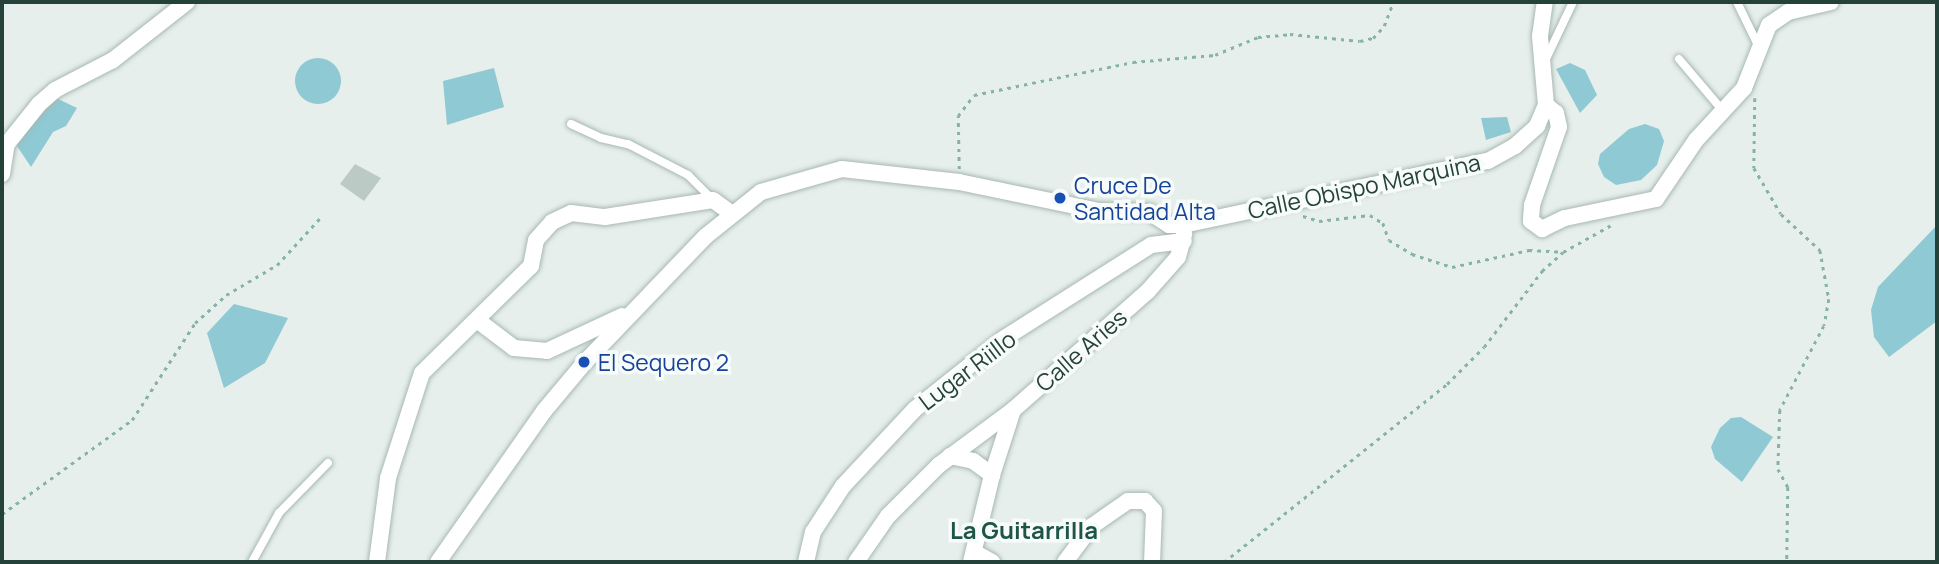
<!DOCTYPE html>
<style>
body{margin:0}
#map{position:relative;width:1939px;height:564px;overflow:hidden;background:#e6efeb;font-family:Manrope,sans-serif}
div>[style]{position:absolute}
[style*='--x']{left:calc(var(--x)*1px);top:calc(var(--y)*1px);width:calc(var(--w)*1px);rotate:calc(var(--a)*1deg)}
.water>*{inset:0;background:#8ec9d4}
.round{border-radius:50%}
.building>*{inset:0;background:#bbcac4}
.path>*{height:2.5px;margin-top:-1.25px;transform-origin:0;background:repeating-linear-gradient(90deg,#86b3a5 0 3.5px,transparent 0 8.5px)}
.roads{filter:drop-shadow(0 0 2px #a8b8b2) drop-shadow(0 0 2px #a8b8b2)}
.service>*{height:8px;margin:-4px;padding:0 4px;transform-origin:4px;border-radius:4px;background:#fff}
.minor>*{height:16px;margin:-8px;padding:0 8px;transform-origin:8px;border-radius:8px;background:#fff}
.dots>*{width:19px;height:19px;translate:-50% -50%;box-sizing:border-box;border:4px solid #f7fbf9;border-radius:50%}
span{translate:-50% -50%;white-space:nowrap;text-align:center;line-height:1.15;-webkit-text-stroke:7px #f7fbf9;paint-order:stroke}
.transit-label{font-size:23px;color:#164399}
.left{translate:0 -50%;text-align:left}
.street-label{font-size:23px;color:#24423a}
.neighbourhood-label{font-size:24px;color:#1f5548;font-weight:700}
.frame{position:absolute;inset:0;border:4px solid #24423a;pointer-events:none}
</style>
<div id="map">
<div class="water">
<div class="round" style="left:295px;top:58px;width:46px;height:46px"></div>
<div style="clip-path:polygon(1570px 63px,1585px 70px,1597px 95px,1580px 113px,1556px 69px)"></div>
<div style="clip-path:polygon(494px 68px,504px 107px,447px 125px,443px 81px)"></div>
<div style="clip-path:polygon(56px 98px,77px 108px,66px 126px,53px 132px,31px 167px,15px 143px)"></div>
<div style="clip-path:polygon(1507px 117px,1511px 132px,1486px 140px,1481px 118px)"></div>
<div style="clip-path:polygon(1645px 124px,1659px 129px,1664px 141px,1657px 165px,1641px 180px,1616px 185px,1604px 177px,1598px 164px,1600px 154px,1629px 129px)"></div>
<div style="clip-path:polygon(1937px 225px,1937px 321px,1889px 357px,1874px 337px,1871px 310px,1878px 287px)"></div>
<div style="clip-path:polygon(234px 304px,288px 318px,265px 363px,224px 388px,207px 333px)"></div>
<div style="clip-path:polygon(1741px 417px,1773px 437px,1742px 482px,1715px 459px,1711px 447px,1720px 428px,1731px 418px)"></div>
</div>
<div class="building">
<div style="clip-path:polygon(355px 164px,381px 178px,364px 201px,340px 184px)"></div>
</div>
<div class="path">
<div style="--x:1755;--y:98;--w:70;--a:90.8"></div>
<div style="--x:1754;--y:168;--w:53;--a:59.6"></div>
<div style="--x:1781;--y:214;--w:53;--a:42.7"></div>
<div style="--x:1820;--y:250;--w:50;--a:79.6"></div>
<div style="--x:1829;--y:299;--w:27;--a:100"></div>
<div style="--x:1824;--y:326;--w:95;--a:117.6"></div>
<div style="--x:1780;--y:410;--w:59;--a:91.9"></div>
<div style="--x:1778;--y:469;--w:21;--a:61"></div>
<div style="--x:1788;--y:487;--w:75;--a:90.8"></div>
<div style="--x:959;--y:169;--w:53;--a:-91.1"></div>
<div style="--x:958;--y:116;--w:26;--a:-53"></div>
<div style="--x:974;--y:95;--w:162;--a:-11.7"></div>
<div style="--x:1133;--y:62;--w:82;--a:-4.9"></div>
<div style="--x:1215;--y:55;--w:47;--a:-22.7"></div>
<div style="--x:1258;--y:37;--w:32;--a:-5"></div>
<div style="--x:1290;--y:34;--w:70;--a:5.7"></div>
<div style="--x:1360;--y:41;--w:13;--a:-13"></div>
<div style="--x:1373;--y:38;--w:16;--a:-47"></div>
<div style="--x:1384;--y:26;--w:26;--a:-69"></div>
<div style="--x:1303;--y:216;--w:17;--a:17"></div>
<div style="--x:1319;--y:221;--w:51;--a:-6.7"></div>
<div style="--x:1370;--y:215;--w:15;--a:32"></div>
<div style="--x:1383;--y:223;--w:18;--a:71"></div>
<div style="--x:1389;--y:240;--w:27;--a:31"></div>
<div style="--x:1412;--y:254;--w:42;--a:18"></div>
<div style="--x:1452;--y:267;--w:79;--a:-12.4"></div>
<div style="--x:1529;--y:250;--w:34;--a:3"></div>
<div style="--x:2;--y:514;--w:160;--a:-35.9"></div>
<div style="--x:132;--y:420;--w:116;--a:-57"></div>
<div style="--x:195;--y:323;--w:42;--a:-42.1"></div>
<div style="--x:226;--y:295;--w:59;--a:-30.5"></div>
<div style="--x:277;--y:265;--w:67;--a:-47.4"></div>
<div style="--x:1224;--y:562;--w:285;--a:-38.6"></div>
<div style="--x:1447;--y:384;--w:52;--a:-45"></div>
<div style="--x:1484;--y:347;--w:96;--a:-52.7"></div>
<div style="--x:1542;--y:271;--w:28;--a:-42"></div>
<div style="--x:1563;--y:252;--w:57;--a:-29.2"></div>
</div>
<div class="roads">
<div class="service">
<div style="--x:1737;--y:2;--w:48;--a:64"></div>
<div style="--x:1679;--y:59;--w:70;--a:49.7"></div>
<div style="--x:1545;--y:61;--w:65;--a:-64.6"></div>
<div style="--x:571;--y:124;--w:33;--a:25"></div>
<div style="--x:601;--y:138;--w:28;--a:13"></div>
<div style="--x:628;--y:144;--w:68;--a:27.3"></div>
<div style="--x:688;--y:175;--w:35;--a:45"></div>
<div style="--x:252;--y:562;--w:56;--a:-61.1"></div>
<div style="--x:279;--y:513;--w:70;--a:-45.6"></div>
</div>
<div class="minor">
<div style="--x:1546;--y:105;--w:13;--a:39"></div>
<div style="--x:1556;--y:113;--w:14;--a:78"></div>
<div style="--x:1559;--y:127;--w:83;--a:109.1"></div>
<div style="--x:1532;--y:205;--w:16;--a:94"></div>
<div style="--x:1531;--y:221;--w:14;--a:36"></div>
<div style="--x:1542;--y:229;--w:25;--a:-26"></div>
<div style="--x:1565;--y:218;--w:93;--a:-11.8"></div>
<div style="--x:1656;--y:199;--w:71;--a:-55.9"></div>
<div style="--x:1696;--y:140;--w:71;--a:-47.3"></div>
<div style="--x:1744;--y:88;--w:68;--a:-68.4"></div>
<div style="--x:1769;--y:25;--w:23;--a:-34"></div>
<div style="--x:1788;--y:12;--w:44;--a:-13.1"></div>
<div style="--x:2;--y:174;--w:30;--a:-81"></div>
<div style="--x:7;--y:144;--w:51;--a:-51.3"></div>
<div style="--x:39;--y:104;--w:21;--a:-41"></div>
<div style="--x:55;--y:90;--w:65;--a:-27.3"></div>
<div style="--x:113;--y:60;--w:94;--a:-38.1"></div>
<div style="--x:477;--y:320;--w:46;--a:37.1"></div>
<div style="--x:514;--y:348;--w:33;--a:5"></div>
<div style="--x:547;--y:351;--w:83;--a:-25"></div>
<div style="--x:950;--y:456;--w:24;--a:12"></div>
<div style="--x:973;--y:461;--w:24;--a:36"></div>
<div style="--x:974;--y:552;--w:21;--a:29"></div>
<div style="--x:377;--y:562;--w:85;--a:-82.5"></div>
<div style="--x:388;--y:478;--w:110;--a:-72.1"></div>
<div style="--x:422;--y:373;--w:153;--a:-44.5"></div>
<div style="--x:531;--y:266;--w:26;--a:-79"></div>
<div style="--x:536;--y:240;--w:24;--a:-48"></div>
<div style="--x:552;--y:222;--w:21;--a:-25"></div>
<div style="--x:571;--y:213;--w:34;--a:7"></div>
<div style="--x:605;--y:217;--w:109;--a:-8.9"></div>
<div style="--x:713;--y:200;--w:24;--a:36"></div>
<div style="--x:438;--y:562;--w:184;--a:-54.9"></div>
<div style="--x:544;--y:411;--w:65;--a:-50"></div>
<div style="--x:586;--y:361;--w:173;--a:-46.2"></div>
<div style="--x:706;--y:236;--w:70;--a:-38.7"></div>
<div style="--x:761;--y:192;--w:84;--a:-15.9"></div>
<div style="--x:842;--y:169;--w:118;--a:6.3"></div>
<div style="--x:959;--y:182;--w:143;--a:11.7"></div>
<div style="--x:1099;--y:211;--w:50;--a:1.1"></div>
<div style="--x:1149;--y:212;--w:24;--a:33"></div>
<div style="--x:1169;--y:225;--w:14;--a:0"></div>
<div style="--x:1183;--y:225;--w:312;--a:-11.9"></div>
<div style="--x:1488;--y:161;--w:31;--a:-29"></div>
<div style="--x:1515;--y:146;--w:30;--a:-42"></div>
<div style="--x:1537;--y:126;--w:23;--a:-67"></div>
<div style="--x:1546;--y:105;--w:69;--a:-95"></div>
<div style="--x:1540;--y:36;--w:34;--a:-82"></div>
<div style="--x:806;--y:562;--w:31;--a:-77"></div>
<div style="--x:813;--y:532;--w:55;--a:-56.9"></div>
<div style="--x:843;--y:486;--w:105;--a:-46.9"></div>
<div style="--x:915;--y:409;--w:112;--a:-38.5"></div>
<div style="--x:1003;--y:339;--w:175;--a:-32.4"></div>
<div style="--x:1151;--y:245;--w:33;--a:-7"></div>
<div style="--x:856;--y:562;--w:56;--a:-55.2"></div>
<div style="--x:888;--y:516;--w:72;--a:-45"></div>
<div style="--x:939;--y:465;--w:92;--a:-36.6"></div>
<div style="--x:1013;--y:410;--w:180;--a:-41.4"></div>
<div style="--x:1148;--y:291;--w:45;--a:-48.6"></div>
<div style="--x:1178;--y:257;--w:24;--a:-75"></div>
<div style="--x:971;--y:562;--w:89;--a:-76.4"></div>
<div style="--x:992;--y:475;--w:68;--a:-72.1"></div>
<div style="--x:1065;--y:562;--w:45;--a:-53.1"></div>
<div style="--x:1092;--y:526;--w:44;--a:-34.8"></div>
<div style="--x:1128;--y:501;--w:17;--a:0"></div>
<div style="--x:1145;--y:501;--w:13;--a:48"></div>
<div style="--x:1154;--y:511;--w:51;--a:92.2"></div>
</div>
</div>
<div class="dots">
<div style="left:1060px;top:198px;background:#1a4fb4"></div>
<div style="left:584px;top:362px;background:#1a4fb4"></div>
</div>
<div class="transit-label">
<span class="left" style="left:1074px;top:198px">Cruce De<br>Santidad Alta</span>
<span class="left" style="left:598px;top:362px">El Sequero 2</span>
</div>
<div class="street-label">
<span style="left:1364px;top:186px;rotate:-12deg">Calle Obispo Marquina</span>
<span style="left:1081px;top:350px;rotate:-41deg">Calle Aries</span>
<span style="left:967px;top:370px;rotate:-37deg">Lugar Riillo</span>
</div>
<div class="neighbourhood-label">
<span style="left:1024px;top:530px">La Guitarrilla</span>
</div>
<div class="frame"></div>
</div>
